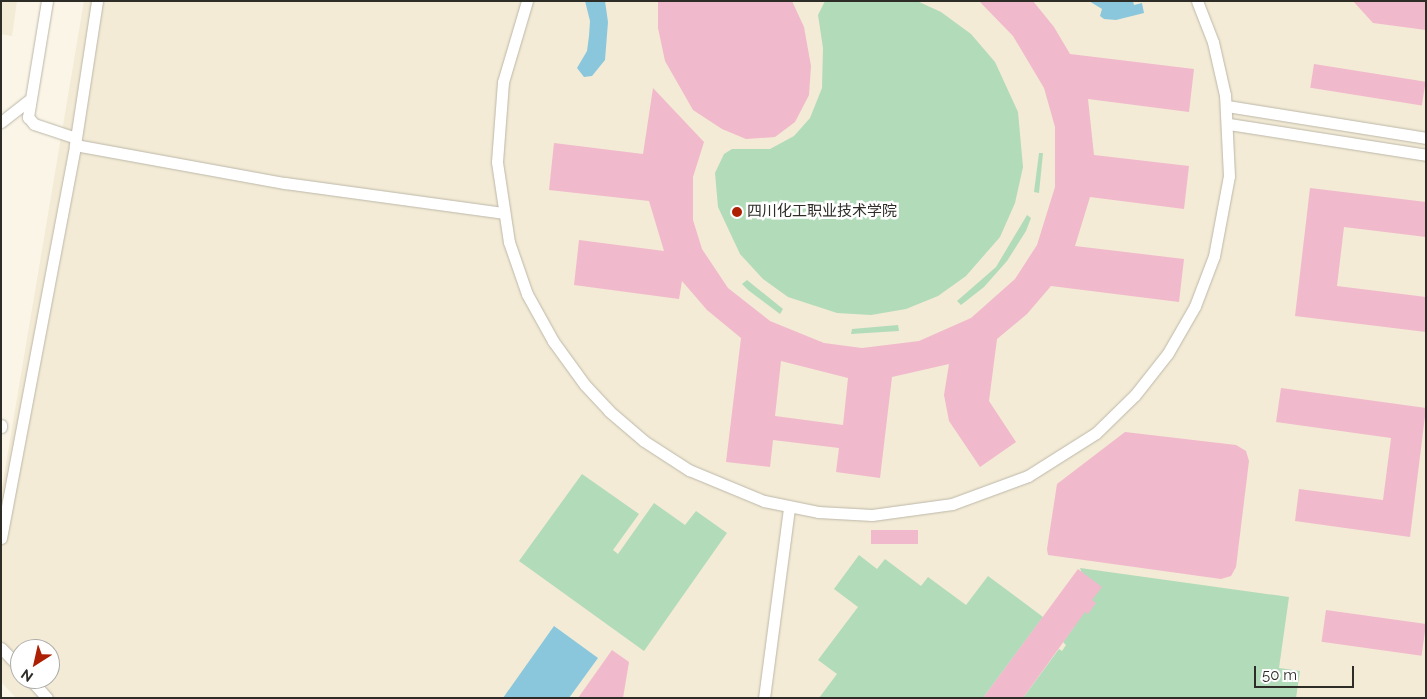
<!DOCTYPE html>
<meta charset="utf-8">
<style>
body{margin:0}
#map{position:relative;width:1427px;height:699px;overflow:hidden;background:#faf5e7;font-family:Raleway,"Noto Sans SC",sans-serif}
div>[style]{position:absolute}
[style*='--x']{left:calc(var(--x)*1px);top:calc(var(--y)*1px);width:calc(var(--w)*1px);rotate:calc(var(--a)*1deg)}
.built>*{inset:0;background:#f3ebd5}
.green>*{inset:0;background:#b2dbb9}
.water>*{inset:0;background:#8ac7dc}
.building>*{inset:0;background:#f1b9cc;transform-origin:0 0}
.roads{filter:drop-shadow(0 0 1px #bcb7a9) drop-shadow(0 0 1px #bcb7a9)}
.minor>*{height:11px;margin:-5.5px;padding:0 5.5px;transform-origin:5.5px;border-radius:5.5px;background:#fff}
.dots>*{width:14px;height:14px;translate:-50% -50%;box-sizing:border-box;border:2px solid #fff;border-radius:50%}
span{translate:-50% -50%;white-space:nowrap;text-align:center;line-height:1.15;-webkit-text-stroke:5px #fff;paint-order:stroke}
.poi-label{font-size:15px;color:#2e2c27}
.left{translate:0 -50%;text-align:left}
.frame{position:absolute;inset:0;border:2px solid #2e2c27;pointer-events:none}
.north{position:absolute;left:10px;top:639px;width:50px;height:50px;box-sizing:border-box;background:#fff;border:1px solid #ababa9;border-radius:50%;rotate:215deg;font-size:14px;font-weight:700;line-height:20px;text-align:center;color:#2e2c27}
.north::after{content:'';display:block;margin:auto;width:18px;height:22px;background:#ae2004;clip-path:polygon(50% 0,100% 100%,50% 72%,0 100%)}
.scale{position:absolute;left:1254px;top:666px;width:100px;height:22px;box-sizing:border-box;border:2px solid #2e2c27;border-top:0;padding-left:6px;font-size:15px;line-height:18px;white-space:nowrap;color:#2e2c27;-webkit-text-stroke:4px #fff;paint-order:stroke}
</style>
<div id="map">
<div class="built">
<div style="clip-path:polygon(1px 1px,17px 1px,12px 36px,1px 34px)"></div>
<div style="clip-path:polygon(evenodd,84px 1px,1426px 1px,1426px 698px,16px 698px,1px 682px,1px 493px,84px 1px,20px 649px,50px 649px,50px 679px,20px 679px,20px 649px)"></div>
</div>
<div class="green">
<div style="clip-path:polygon(825px 1px,917px 1px,941px 12px,971px 34px,995px 62px,1018px 112px,1023px 167px,1015px 203px,1000px 237px,966px 276px,938px 296px,906px 309px,871px 315px,837px 313px,788px 297px,763px 279px,740px 254px,718px 207px,715px 173px,724px 154px,732px 149px,770px 149px,794px 136px,810px 118px,822px 88px,823px 48px,818px 15px)"></div>
<div style="clip-path:polygon(1039px 153px,1043px 153px,1039px 193px,1034px 192px)"></div>
<div style="clip-path:polygon(1027px 215px,1031px 218px,1026px 231px,1007px 261px,984px 287px,961px 305px,957px 301px,996px 267px)"></div>
<div style="clip-path:polygon(747px 280px,783px 309px,780px 314px,748px 290px,742px 284px)"></div>
<div style="clip-path:polygon(898px 325px,899px 331px,851px 334px,852px 329px)"></div>
<div style="clip-path:polygon(582px 474px,639px 514px,613px 550px,618px 554px,654px 503px,685px 525px,696px 511px,727px 533px,644px 651px,519px 561px)"></div>
<div style="clip-path:polygon(859px 555px,877px 569px,885px 559px,921px 586px,928px 577px,966px 605px,988px 576px,1043px 617px,983px 698px,819px 698px,837px 674px,818px 660px,858px 607px,834px 589px)"></div>
<div style="clip-path:polygon(1080px 568px,1289px 597px,1279px 668px,1300px 671px,1296px 698px,1023px 698px,1059px 649px,1062px 651px,1066px 645px,1063px 642px,1074px 627px,1065px 620px,1092px 600px)"></div>
</div>
<div class="water">
<div style="clip-path:polygon(585px 1px,605px 1px,608px 22px,605px 60px,592px 76px,584px 77px,577px 68px,587px 51px,589px 36px,590px 21px)"></div>
<div style="clip-path:polygon(1089px 1px,1133px 1px,1134px 5px,1142px 3px,1144px 13px,1116px 20px,1104px 19px,1100px 16px,1102px 9px)"></div>
<div style="clip-path:polygon(554px 626px,598px 658px,569px 698px,503px 698px)"></div>
</div>
<div class="building">
<div style="clip-path:polygon(658px 1px,792px 1px,804px 27px,811px 66px,809px 95px,795px 122px,775px 137px,746px 139px,722px 129px,693px 110px,665px 61px,658px 28px)"></div>
<div style="clip-path:polygon(evenodd,979px 1px,1033px 1px,1054px 27px,1070px 54px,1194px 69px,1189px 112px,1088px 99px,1094px 155px,1189px 166px,1184px 209px,1090px 197px,1075px 246px,1184px 259px,1179px 302px,1051px 286px,1027px 314px,997px 339px,989px 401px,1016px 442px,980px 467px,949px 421px,944px 395px,949px 364px,892px 377px,880px 478px,836px 472px,839px 448px,773px 440px,770px 467px,726px 462px,741px 338px,707px 310px,682px 281px,679px 299px,574px 285px,579px 240px,664px 251px,649px 201px,549px 190px,554px 143px,643px 154px,653px 88px,704px 142px,693px 177px,693px 220px,702px 249px,728px 288px,770px 321px,824px 343px,862px 348px,919px 341px,971px 318px,1015px 279px,1037px 245px,1055px 187px,1055px 127px,1044px 88px,1013px 36px,979px 1px,781px 361px,848px 378px,843px 425px,775px 416px,781px 361px)"></div>
<div style="clip-path:polygon(1353px 1px,1426px 1px,1426px 30px,1373px 23px)"></div>
<div style="left:1314px;top:64px;width:113px;height:24px;rotate:9deg"></div>
<div style="clip-path:polygon(1310px 188px,1426px 202px,1426px 237px,1344px 227px,1337px 286px,1426px 297px,1426px 332px,1295px 316px)"></div>
<div style="clip-path:polygon(1281px 388px,1426px 408px,1410px 537px,1295px 521px,1299px 489px,1383px 500px,1391px 438px,1276px 422px)"></div>
<div style="clip-path:polygon(1125px 432px,1236px 445px,1246px 451px,1249px 461px,1236px 567px,1231px 576px,1221px 579px,1048px 555px,1047px 549px,1057px 484px)"></div>
<div style="left:918px;top:530px;width:14px;height:47px;rotate:90deg"></div>
<div style="clip-path:polygon(1078px 569px,1102px 587px,1092px 600px,1096px 603px,1088px 614px,1085px 612px,1023px 698px,983px 698px)"></div>
<div style="left:1326px;top:610px;width:101px;height:32px;rotate:8deg"></div>
<div style="clip-path:polygon(612px 650px,629px 662px,623px 698px,578px 698px)"></div>
</div>
<div class="roads">
<div class="minor">
<div style="--x:47;--y:1;--w:118;--a:99.3"></div>
<div style="--x:28;--y:117;--w:9;--a:49"></div>
<div style="--x:34;--y:124;--w:44;--a:18.4"></div>
<div style="--x:527;--y:1;--w:84;--a:106.5"></div>
<div style="--x:503;--y:82;--w:80;--a:94.3"></div>
<div style="--x:497;--y:162;--w:81;--a:81.5"></div>
<div style="--x:509;--y:242;--w:55;--a:70.9"></div>
<div style="--x:527;--y:294;--w:54;--a:61"></div>
<div style="--x:553;--y:341;--w:54;--a:54"></div>
<div style="--x:585;--y:385;--w:35;--a:47"></div>
<div style="--x:609;--y:411;--w:46;--a:40.6"></div>
<div style="--x:644;--y:441;--w:54;--a:32.8"></div>
<div style="--x:689;--y:470;--w:81;--a:22.5"></div>
<div style="--x:764;--y:501;--w:55;--a:11.5"></div>
<div style="--x:818;--y:512;--w:54;--a:3.2"></div>
<div style="--x:872;--y:515;--w:81;--a:-7.8"></div>
<div style="--x:952;--y:504;--w:81;--a:-20.2"></div>
<div style="--x:1028;--y:476;--w:80;--a:-32.3"></div>
<div style="--x:1096;--y:433;--w:54;--a:-44.3"></div>
<div style="--x:1135;--y:395;--w:53;--a:-51.8"></div>
<div style="--x:1168;--y:353;--w:54;--a:-60.1"></div>
<div style="--x:1195;--y:306;--w:53;--a:-69.2"></div>
<div style="--x:1214;--y:256;--w:81;--a:-79.4"></div>
<div style="--x:1229;--y:176;--w:81;--a:-92.8"></div>
<div style="--x:1225;--y:95;--w:54;--a:-102.8"></div>
<div style="--x:1213;--y:42;--w:44;--a:-111.3"></div>
<div style="--x:1227;--y:106;--w:202;--a:9.1"></div>
<div style="--x:1;--y:122;--w:36;--a:-38"></div>
<div style="--x:1229;--y:124;--w:199;--a:8.9"></div>
<div style="--x:75;--y:145;--w:213;--a:10.3"></div>
<div style="--x:285;--y:183;--w:220;--a:7.8"></div>
<div style="--x:1;--y:425;--w:2;--a:90"></div>
<div style="--x:1;--y:538;--w:400;--a:-79.3"></div>
<div style="--x:75;--y:145;--w:146;--a:-81.3"></div>
<div style="--x:1;--y:648;--w:28;--a:46"></div>
<div style="--x:30;--y:679;--w:25;--a:48"></div>
<div style="--x:764;--y:698;--w:193;--a:-82.5"></div>
</div>
</div>
<div class="dots">
<div style="left:737px;top:212px;background:#ae2004"></div>
</div>
<div class="poi-label">
<span class="left" style="left:747px;top:212px">四川化工职业技术学院</span>
</div>
<div class="frame"></div>
<div class="north">N</div>
<div class="scale">50 m</div>
</div>
